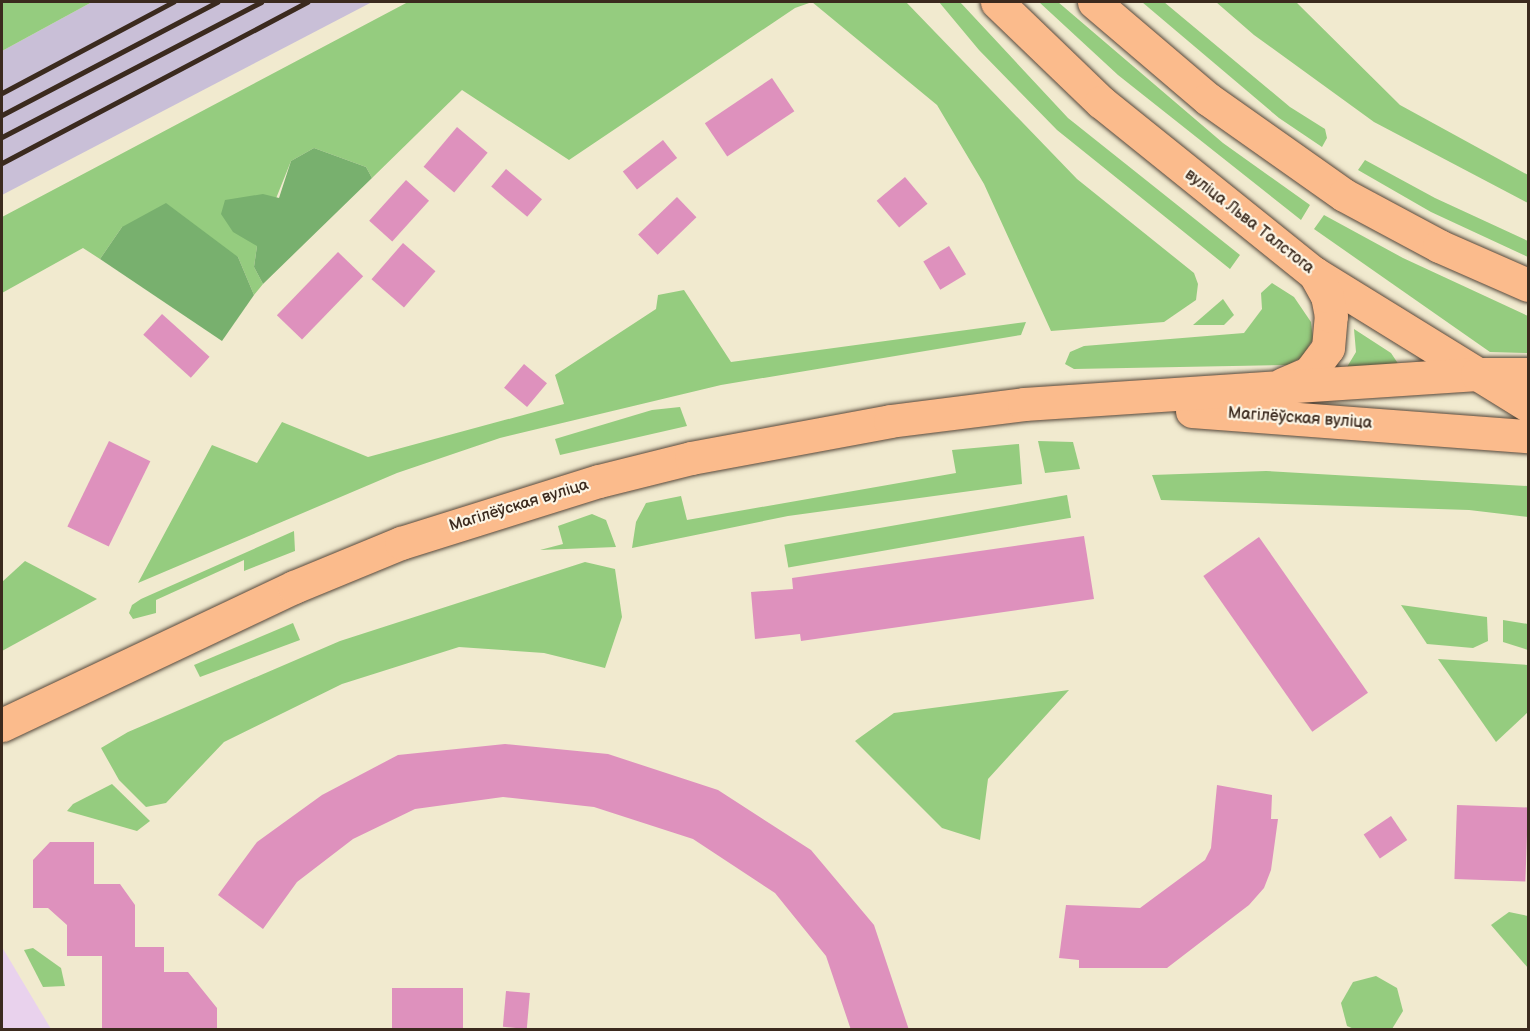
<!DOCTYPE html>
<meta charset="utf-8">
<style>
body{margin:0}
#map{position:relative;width:1530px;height:1031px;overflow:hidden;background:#f1eacf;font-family:"Balsamiq Sans",sans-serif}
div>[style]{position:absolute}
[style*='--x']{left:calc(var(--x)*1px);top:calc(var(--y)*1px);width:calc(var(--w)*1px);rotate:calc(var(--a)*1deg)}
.built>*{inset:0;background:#e9d2ed}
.industrial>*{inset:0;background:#c9bfd7}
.green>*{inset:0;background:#95cc7f;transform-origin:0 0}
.forest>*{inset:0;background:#78b06e}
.building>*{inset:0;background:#de91bd;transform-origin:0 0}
.roads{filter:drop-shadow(0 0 2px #564739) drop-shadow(0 0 2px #564739)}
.primary>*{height:33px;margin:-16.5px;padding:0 16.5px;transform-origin:16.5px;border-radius:16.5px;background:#fbbb8c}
.rail>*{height:4.5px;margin:-2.25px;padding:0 2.25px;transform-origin:2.25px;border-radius:2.25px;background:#3b2a1e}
span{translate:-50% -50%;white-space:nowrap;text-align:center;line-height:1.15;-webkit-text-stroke:4.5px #fcf5e5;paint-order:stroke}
.street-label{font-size:16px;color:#3b2a1e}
.frame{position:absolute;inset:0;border:3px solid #3b2a1e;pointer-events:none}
</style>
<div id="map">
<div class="built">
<div style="clip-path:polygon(2px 947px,51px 1029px,2px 1029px)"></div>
</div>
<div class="industrial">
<div style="clip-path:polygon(92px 2px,372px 2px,2px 195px,2px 51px)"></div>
</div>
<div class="green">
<div style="clip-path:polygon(2px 2px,92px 2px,2px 51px)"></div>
<div style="clip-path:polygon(408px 2px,906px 2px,1077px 179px,1194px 273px,1198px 284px,1196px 300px,1164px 322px,1051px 331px,984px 184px,937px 105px,812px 2px,795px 8px,569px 160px,462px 90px,372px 178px,366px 167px,314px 148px,291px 161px,257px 246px,254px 267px,263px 284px,254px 295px,238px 257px,122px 227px,100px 259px,83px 248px,2px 293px,2px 217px)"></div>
<div style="clip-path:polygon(939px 2px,960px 2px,1068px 118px,1240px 255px,1230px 269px,1057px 130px,979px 50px)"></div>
<div style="clip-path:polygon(1039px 2px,1058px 2px,1223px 143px,1310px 205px,1301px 220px,1118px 75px)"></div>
<div style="clip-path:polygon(1142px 2px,1164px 2px,1290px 107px,1325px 129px,1327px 138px,1322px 147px,1279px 118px)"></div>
<div style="clip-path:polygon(1216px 2px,1296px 2px,1400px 105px,1528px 175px,1528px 203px,1374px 122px,1254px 35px)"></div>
<div style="clip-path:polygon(1365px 160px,1435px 198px,1528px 241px,1528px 257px,1431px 212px,1358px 170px)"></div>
<div style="clip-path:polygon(1324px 215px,1403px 258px,1528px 316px,1528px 353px,1490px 352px,1314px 229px)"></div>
<div style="clip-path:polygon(1272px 283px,1294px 297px,1311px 322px,1313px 339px,1302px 357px,1288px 365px,1074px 369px,1065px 364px,1070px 352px,1084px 346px,1244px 333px,1262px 309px,1261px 293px)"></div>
<div style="clip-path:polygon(684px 290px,731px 362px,1026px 322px,1021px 335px,721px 385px,500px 438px,397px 473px,138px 583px,212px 445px,257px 463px,282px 422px,368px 457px,564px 404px,555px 375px,656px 309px,658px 295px)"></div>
<div style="clip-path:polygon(1223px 299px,1234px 315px,1224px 325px,1193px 325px)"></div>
<div style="clip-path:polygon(1354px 329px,1391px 353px,1399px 365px,1347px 367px,1356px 352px)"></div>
<div style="clip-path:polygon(680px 407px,687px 426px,560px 455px,555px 439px,652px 410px)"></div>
<div style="clip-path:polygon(1038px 441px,1073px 442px,1080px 469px,1045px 473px)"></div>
<div style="clip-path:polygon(1019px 444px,1022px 484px,788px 516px,632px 548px,636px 522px,646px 503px,681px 496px,687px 520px,956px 473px,952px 450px)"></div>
<div style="clip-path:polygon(1266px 471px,1528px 486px,1528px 517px,1469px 510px,1161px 500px,1152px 475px)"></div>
<div style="left:1067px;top:495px;width:23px;height:287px;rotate:80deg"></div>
<div style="clip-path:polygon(592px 514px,606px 520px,616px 547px,540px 550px,563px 544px,558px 526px)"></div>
<div style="clip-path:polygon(294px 531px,295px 551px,244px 571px,244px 560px,156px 600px,156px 613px,133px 619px,129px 613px,132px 605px,141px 599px)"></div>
<div style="clip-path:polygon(25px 561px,97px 599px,2px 651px,2px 582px)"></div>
<div style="clip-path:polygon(585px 562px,615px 569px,622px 617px,605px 668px,544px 653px,459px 647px,342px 684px,224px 742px,166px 803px,146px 807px,119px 780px,101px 748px,128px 732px,340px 641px)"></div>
<div style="clip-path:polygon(1401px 605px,1487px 617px,1488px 641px,1473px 648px,1427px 644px)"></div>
<div style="clip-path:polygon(1503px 620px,1528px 624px,1528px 650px,1503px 642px)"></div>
<div style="clip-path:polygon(293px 623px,300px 640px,200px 677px,194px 665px)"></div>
<div style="clip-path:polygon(1438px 659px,1528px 665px,1528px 712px,1496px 742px)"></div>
<div style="clip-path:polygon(1069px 690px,988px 779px,980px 840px,942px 828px,855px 741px,894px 713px)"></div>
<div style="clip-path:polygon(112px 784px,150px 821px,137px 831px,67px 811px,73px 804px)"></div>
<div style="clip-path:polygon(1509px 912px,1528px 916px,1528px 968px,1491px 925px)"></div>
<div style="clip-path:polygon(33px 948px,61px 968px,65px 986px,43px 987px,24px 950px)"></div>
<div style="clip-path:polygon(1376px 976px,1397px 988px,1403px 1011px,1392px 1029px,1354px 1029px,1347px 1026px,1341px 1003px,1353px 982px)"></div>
</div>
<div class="forest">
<div style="clip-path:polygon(314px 148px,366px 167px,372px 178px,263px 284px,254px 267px,257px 246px,233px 232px,221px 214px,225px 200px,263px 194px,279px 198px,291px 161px)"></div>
<div style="clip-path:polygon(166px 203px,238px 257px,254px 295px,222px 341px,100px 259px,122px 227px)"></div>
</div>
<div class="building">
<div style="left:772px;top:78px;width:40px;height:81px;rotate:56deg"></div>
<div style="left:457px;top:127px;width:40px;height:52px;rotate:40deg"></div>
<div style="left:663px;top:140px;width:23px;height:51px;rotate:52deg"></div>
<div style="left:506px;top:169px;width:47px;height:23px;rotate:40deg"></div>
<div style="left:905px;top:177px;width:35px;height:37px;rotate:50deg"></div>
<div style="left:406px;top:180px;width:31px;height:55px;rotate:42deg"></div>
<div style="left:677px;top:197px;width:28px;height:54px;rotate:46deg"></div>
<div style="left:403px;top:243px;width:43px;height:48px;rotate:41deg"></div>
<div style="left:949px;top:246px;width:33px;height:30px;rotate:59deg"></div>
<div style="left:338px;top:252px;width:35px;height:88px;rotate:44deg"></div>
<div style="left:162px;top:314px;width:64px;height:28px;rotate:42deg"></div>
<div style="left:524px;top:364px;width:30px;height:31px;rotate:40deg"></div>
<div style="left:109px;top:441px;width:46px;height:95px;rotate:26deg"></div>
<div style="clip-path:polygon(1084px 536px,1094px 599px,801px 641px,800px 634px,755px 639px,751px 592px,793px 589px,792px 578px)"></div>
<div style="left:1259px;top:537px;width:190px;height:68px;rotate:55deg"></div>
<div style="clip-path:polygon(505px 744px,608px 754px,718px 790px,811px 850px,874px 925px,909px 1030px,851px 1030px,826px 956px,775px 893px,693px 839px,594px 807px,503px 797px,415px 809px,353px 839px,297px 882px,263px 929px,218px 895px,257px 842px,322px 795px,398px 755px)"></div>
<div style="clip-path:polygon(1217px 785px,1272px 795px,1271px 819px,1278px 819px,1271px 870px,1264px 888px,1249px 905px,1167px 968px,1079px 968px,1079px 960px,1059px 958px,1066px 905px,1140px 908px,1205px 860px,1211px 848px)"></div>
<div style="left:1457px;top:805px;width:71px;height:74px;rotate:2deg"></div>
<div style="left:1391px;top:816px;width:29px;height:33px;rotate:56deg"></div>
<div style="clip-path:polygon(50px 842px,94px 842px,94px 884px,120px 884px,135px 905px,135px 947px,164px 947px,164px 972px,188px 972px,217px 1008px,217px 1030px,102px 1030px,102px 956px,67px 956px,67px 925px,48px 908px,33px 908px,33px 860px)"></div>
<div style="left:392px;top:988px;width:71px;height:42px"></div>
<div style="left:506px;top:991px;width:24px;height:36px;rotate:5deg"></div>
</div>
<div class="roads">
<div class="primary">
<div style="--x:997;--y:2;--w:144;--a:43.9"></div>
<div style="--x:1101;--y:102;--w:273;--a:38.8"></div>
<div style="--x:1314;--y:273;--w:251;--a:31.7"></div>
<div style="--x:1094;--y:2;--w:150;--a:40.4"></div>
<div style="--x:1208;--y:99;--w:166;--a:35.2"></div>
<div style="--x:1344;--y:195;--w:108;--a:28.2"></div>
<div style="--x:1439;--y:246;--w:97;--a:23.7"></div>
<div style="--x:1283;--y:384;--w:28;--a:-23"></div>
<div style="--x:1309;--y:373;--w:31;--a:-53"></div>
<div style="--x:1328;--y:348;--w:32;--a:-85"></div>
<div style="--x:1331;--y:316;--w:20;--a:-101"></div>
<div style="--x:1327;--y:296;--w:26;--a:-119"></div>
<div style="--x:1192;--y:411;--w:337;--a:4.3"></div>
<div style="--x:2;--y:725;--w:323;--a:-25.3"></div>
<div style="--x:294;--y:587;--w:116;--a:-22.4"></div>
<div style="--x:401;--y:543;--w:207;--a:-17.4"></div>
<div style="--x:599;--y:481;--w:95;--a:-14"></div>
<div style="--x:691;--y:458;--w:202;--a:-10.5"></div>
<div style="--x:890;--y:421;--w:135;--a:-7.2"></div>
<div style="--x:1024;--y:404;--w:454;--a:-3.8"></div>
<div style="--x:1477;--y:374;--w:51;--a:0"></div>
</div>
</div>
<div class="rail">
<div style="--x:2;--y:93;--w:194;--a:-28"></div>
<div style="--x:2;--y:115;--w:243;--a:-27.7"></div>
<div style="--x:2;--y:137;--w:292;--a:-27.5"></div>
<div style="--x:2;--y:163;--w:345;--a:-27.8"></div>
</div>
<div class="street-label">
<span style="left:1249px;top:222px;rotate:38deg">вуліца Льва Талстога</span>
<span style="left:1300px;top:419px;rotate:4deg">Магілёўская вуліца</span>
<span style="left:519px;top:506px;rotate:-17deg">Магілёўская вуліца</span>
</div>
<div class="frame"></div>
</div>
